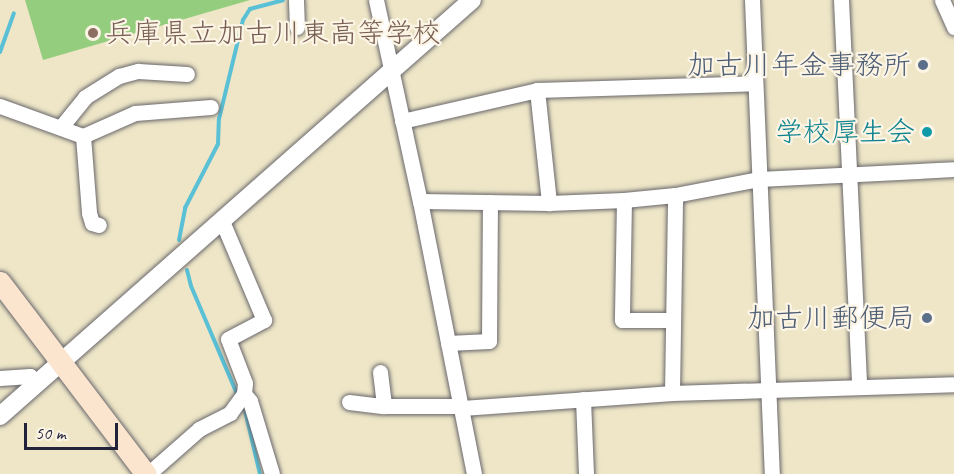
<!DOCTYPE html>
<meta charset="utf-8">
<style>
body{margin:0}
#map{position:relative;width:954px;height:474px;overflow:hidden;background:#eee6c7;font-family:Caveat,"Klee One",sans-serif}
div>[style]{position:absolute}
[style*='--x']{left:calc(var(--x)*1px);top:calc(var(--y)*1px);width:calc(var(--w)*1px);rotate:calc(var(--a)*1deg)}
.green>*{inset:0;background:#95cd7f}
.stream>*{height:4px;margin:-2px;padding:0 2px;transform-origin:2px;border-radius:2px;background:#59c0d6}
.roads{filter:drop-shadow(0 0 2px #69676c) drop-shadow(0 0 2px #69676c)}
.minor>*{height:15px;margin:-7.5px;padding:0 7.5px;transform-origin:7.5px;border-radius:7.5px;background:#fff}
.tertiary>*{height:18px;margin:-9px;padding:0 9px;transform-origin:9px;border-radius:9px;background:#fff}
.secondary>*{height:21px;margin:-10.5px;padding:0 10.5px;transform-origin:10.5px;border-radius:10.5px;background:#fbe5cf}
.dots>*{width:16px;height:16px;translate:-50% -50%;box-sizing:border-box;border:3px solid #fcf5e5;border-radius:50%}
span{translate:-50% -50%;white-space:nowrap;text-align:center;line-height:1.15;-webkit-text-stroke:4.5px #fcf5e5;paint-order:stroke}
.education-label{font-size:28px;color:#785e54}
.left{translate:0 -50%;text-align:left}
.service-label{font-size:28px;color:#4e5e75}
.right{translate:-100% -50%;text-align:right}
.culture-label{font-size:28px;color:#0d838f}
.scale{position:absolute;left:24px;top:423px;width:94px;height:27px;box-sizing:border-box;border:3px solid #22223b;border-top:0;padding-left:8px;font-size:18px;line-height:21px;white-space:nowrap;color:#22223b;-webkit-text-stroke:4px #fcf5e5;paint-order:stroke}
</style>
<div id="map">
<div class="green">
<div style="clip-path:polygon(25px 0,250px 0,43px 60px)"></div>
</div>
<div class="stream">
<div style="--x:0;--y:52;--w:41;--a:-70.3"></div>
<div style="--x:179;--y:240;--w:33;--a:-79"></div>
<div style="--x:185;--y:208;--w:72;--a:-62.7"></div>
<div style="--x:218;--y:144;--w:25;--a:-88"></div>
<div style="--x:219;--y:119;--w:102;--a:-76.4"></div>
<div style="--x:243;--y:20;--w:13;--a:-58"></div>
<div style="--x:250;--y:9;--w:34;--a:-15"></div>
<div style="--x:187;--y:270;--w:16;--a:76"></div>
<div style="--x:191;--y:286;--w:117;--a:66.9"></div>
<div style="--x:244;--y:406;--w:70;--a:76.8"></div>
</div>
<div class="roads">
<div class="minor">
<div style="--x:296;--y:0;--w:27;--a:88"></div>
<div style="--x:376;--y:0;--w:206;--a:77.7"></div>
<div style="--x:420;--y:201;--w:278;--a:78.8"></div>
<div style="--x:752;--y:0;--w:474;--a:87.6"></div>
<div style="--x:841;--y:0;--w:386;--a:87.3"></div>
<div style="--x:942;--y:0;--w:30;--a:66"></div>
<div style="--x:537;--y:90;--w:114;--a:83.9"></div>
<div style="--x:0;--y:106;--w:88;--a:19.9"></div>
<div style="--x:83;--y:136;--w:77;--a:85.5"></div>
<div style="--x:89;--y:213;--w:10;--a:73"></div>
<div style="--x:92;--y:223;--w:7;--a:16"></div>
<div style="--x:402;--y:121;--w:139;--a:-12.9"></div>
<div style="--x:537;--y:90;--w:218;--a:-1.8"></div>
<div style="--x:61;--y:127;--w:38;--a:-51"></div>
<div style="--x:85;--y:97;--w:40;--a:-32"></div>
<div style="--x:119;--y:76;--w:20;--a:-15"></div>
<div style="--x:138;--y:71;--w:49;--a:3.5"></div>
<div style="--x:83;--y:136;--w:57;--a:-23.9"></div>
<div style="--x:135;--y:113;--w:76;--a:-4.5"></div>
<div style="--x:624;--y:200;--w:120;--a:91"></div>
<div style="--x:622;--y:320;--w:50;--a:0"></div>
<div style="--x:420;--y:201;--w:129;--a:0.9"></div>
<div style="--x:549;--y:203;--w:75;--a:-2.3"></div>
<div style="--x:624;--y:200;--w:51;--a:-5.6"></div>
<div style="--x:675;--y:195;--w:86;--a:-10.8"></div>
<div style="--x:759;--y:179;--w:195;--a:-2.9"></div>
<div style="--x:448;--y:343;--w:41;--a:-2.8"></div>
<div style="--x:489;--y:341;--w:139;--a:-89.6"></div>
<div style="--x:380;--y:372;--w:34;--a:83"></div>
<div style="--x:0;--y:378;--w:30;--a:-4"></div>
<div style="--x:30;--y:376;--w:10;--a:53"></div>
<div style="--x:672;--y:393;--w:198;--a:-89.1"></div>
<div style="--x:244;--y:394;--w:9;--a:49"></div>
<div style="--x:250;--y:401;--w:76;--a:73.2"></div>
<div style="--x:583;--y:399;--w:75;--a:87.7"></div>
<div style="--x:349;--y:402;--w:35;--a:7"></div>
<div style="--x:384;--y:406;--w:77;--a:0"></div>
<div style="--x:462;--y:408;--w:211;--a:-4.1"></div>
<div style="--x:672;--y:393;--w:282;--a:-1.8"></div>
<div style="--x:148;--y:474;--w:68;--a:-41.4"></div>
<div style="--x:199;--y:429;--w:35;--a:-27"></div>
<div style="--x:230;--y:413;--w:24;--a:-54"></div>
<div style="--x:244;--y:394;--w:11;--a:-85"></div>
<div style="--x:245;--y:383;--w:47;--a:-111.1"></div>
<div style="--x:228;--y:339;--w:41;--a:-27.8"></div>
<div style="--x:264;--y:320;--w:108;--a:-113"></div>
</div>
<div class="tertiary">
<div style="--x:0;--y:416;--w:629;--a:-41.39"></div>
</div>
<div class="secondary">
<div style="--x:0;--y:282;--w:241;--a:52.8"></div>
</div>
</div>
<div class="dots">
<div style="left:93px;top:33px;background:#8d6e63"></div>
<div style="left:923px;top:65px;background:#5c6f8a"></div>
<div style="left:927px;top:132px;background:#0f9aa8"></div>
<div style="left:927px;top:318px;background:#5c6f8a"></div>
</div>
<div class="education-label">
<span class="left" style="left:105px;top:33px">兵庫県立加古川東高等学校</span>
</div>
<div class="service-label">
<span class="right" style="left:911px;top:65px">加古川年金事務所</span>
<span class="right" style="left:915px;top:318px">加古川郵便局</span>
</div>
<div class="culture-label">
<span class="right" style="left:915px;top:132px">学校厚生会</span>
</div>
<div class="scale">50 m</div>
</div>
